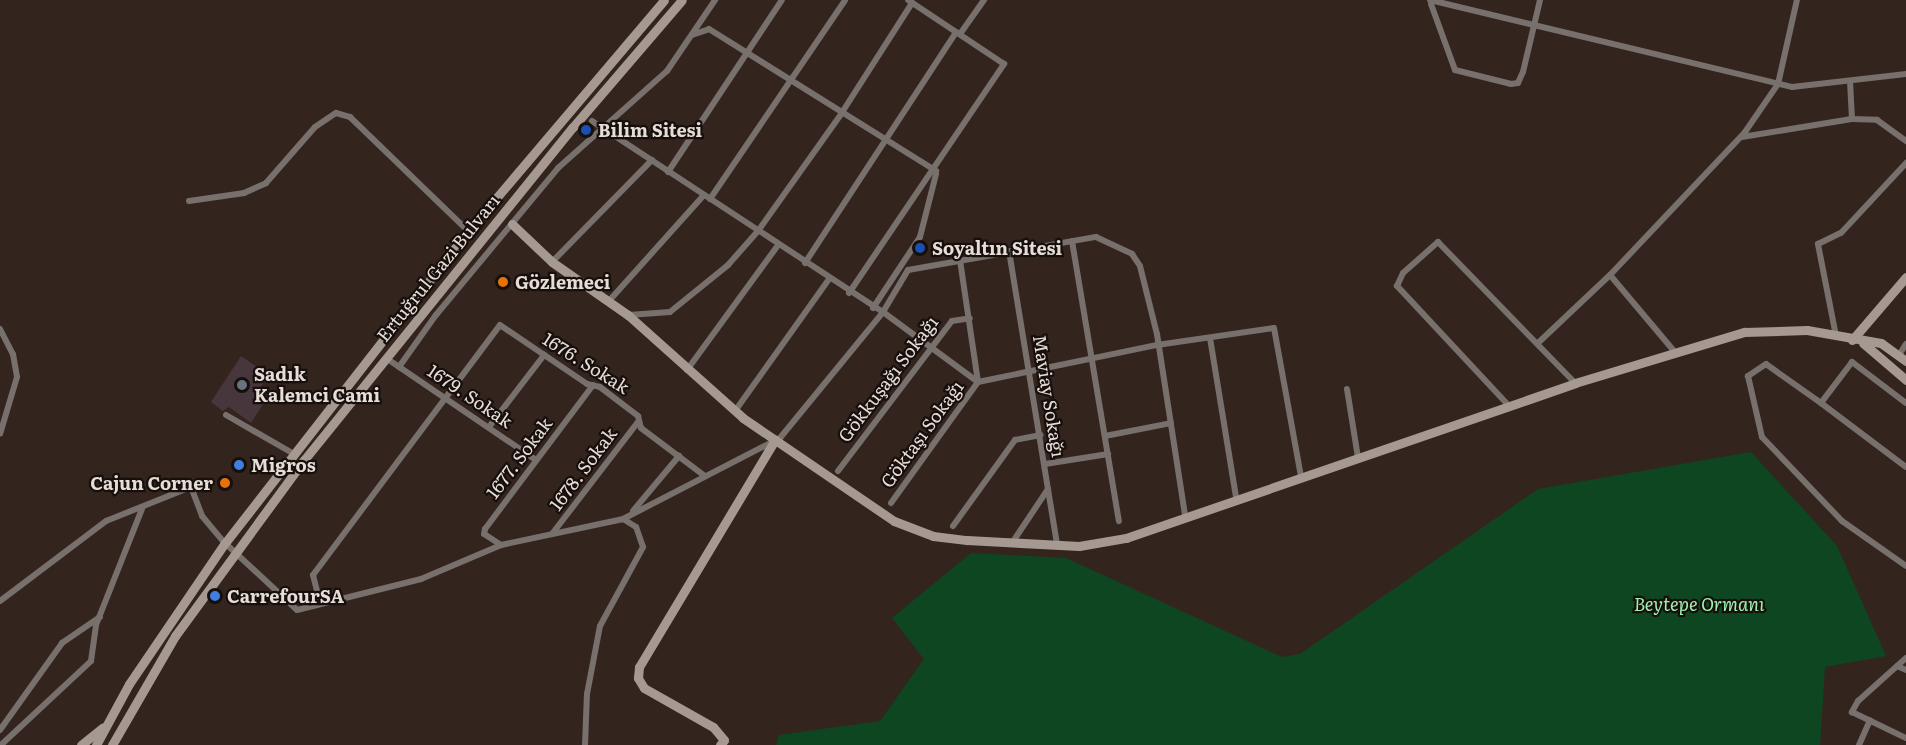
<!DOCTYPE html>
<meta charset="utf-8">
<style>
body{margin:0}
#map{position:relative;width:1906px;height:745px;overflow:hidden;background:#33251d;font-family:Literata,serif}
div>[style]{position:absolute}
[style*='--x']{left:calc(var(--x)*1px);top:calc(var(--y)*1px);width:calc(var(--w)*1px);rotate:calc(var(--a)*1deg)}
.green>*{inset:0;background:#0e4621}
.building>*{inset:0;background:#47363c}
.street>*{height:6px;margin:-3px;padding:0 3px;transform-origin:3px;border-radius:3px;background:#78706c}
.secondary>*{height:9px;margin:-4.5px;padding:0 4.5px;transform-origin:4.5px;border-radius:4.5px;background:#a59992}
.dots>*{width:16px;height:16px;translate:-50% -50%;box-sizing:border-box;border:3px solid #160f0c;border-radius:50%}
span{translate:-50% -50%;white-space:nowrap;text-align:center;line-height:1.15;-webkit-text-stroke:4.5px #160f0c;paint-order:stroke}
.poi-label{font-size:18px;color:#e6ddd7;font-weight:700}
.left{translate:0 -50%;text-align:left}
.right{translate:-100% -50%;text-align:right}
.street-label{font-size:18px;color:#e6ddd7}
.park-label{font-size:18px;color:#9ef2b0;font-style:italic}
</style>
<div id="map">
<div class="green">
<div style="clip-path:polygon(1751px 452px,1837px 546px,1886px 656px,1825px 667px,1820px 745px,776px 745px,779px 735px,880px 721px,924px 659px,892px 618px,971px 553px,1066px 558px,1282px 657px,1300px 654px,1538px 489px)"></div>
</div>
<div class="building">
<div style="clip-path:polygon(241px 356px,268px 375px,256px 395px,265px 401px,251px 423px,229px 407px,223px 411px,211px 402px)"></div>
</div>
<div class="street">
<div style="--x:1430;--y:0;--w:372;--a:13.5"></div>
<div style="--x:1792;--y:87;--w:115;--a:-6.5"></div>
<div style="--x:1431;--y:4;--w:70;--a:70"></div>
<div style="--x:1455;--y:70;--w:58;--a:14"></div>
<div style="--x:1511;--y:84;--w:7;--a:-8"></div>
<div style="--x:1518;--y:83;--w:12;--a:-66"></div>
<div style="--x:1523;--y:72;--w:74;--a:-76.7"></div>
<div style="--x:960;--y:34;--w:42;--a:-54.8"></div>
<div style="--x:692;--y:35;--w:18;--a:-19"></div>
<div style="--x:709;--y:29;--w:268;--a:32"></div>
<div style="--x:1852;--y:119;--w:25;--a:2"></div>
<div style="--x:1877;--y:120;--w:36;--a:36"></div>
<div style="--x:592;--y:121;--w:348;--a:33.3"></div>
<div style="--x:883;--y:312;--w:118;--a:36.4"></div>
<div style="--x:978;--y:382;--w:183;--a:-11.7"></div>
<div style="--x:1157;--y:345;--w:118;--a:-8.3"></div>
<div style="--x:1274;--y:328;--w:151;--a:79.7"></div>
<div style="--x:1742;--y:137;--w:111;--a:-9.3"></div>
<div style="--x:1852;--y:119;--w:37;--a:-93"></div>
<div style="--x:668;--y:172;--w:206;--a:-56.5"></div>
<div style="--x:710;--y:199;--w:240;--a:-55.8"></div>
<div style="--x:189;--y:201;--w:56;--a:-8.3"></div>
<div style="--x:244;--y:193;--w:24;--a:-24"></div>
<div style="--x:266;--y:183;--w:74;--a:-48.8"></div>
<div style="--x:315;--y:127;--w:25;--a:-34"></div>
<div style="--x:336;--y:113;--w:15;--a:16"></div>
<div style="--x:350;--y:117;--w:164;--a:44"></div>
<div style="--x:1072;--y:241;--w:284;--a:80.5"></div>
<div style="--x:1009;--y:251;--w:298;--a:80.7"></div>
<div style="--x:552;--y:262;--w:143;--a:-45.6"></div>
<div style="--x:805;--y:263;--w:276;--a:-56.8"></div>
<div style="--x:1610;--y:275;--w:99;--a:49.9"></div>
<div style="--x:849;--y:293;--w:277;--a:-55.9"></div>
<div style="--x:1004;--y:64;--w:115;--a:-146.3"></div>
<div style="--x:608;--y:302;--w:144;--a:-48.1"></div>
<div style="--x:873;--y:308;--w:85;--a:-56.5"></div>
<div style="--x:920;--y:237;--w:65;--a:-75.7"></div>
<div style="--x:629;--y:315;--w:41;--a:-4.2"></div>
<div style="--x:670;--y:312;--w:75;--a:-39"></div>
<div style="--x:728;--y:265;--w:45;--a:-48.6"></div>
<div style="--x:758;--y:231;--w:143;--a:-54.6"></div>
<div style="--x:841;--y:114;--w:132;--a:-57.4"></div>
<div style="--x:0;--y:329;--w:28;--a:63"></div>
<div style="--x:13;--y:354;--w:23;--a:80"></div>
<div style="--x:17;--y:377;--w:59;--a:106.6"></div>
<div style="--x:1836;--y:336;--w:94;--a:-101.1"></div>
<div style="--x:1818;--y:244;--w:25;--a:-26"></div>
<div style="--x:1841;--y:233;--w:96;--a:-47.1"></div>
<div style="--x:1210;--y:338;--w:160;--a:80.7"></div>
<div style="--x:1538;--y:343;--w:99;--a:-43.4"></div>
<div style="--x:1610;--y:275;--w:197;--a:-46.6"></div>
<div style="--x:1745;--y:132;--w:58;--a:-55.5"></div>
<div style="--x:1778;--y:84;--w:86;--a:-77.3"></div>
<div style="--x:1899;--y:355;--w:13;--a:-58"></div>
<div style="--x:386;--y:358;--w:181;--a:34.2"></div>
<div style="--x:399;--y:367;--w:64;--a:-54.6"></div>
<div style="--x:436;--y:315;--w:191;--a:-50.3"></div>
<div style="--x:558;--y:168;--w:146;--a:-41.7"></div>
<div style="--x:667;--y:71;--w:86;--a:-55.9"></div>
<div style="--x:687;--y:370;--w:155;--a:-53.9"></div>
<div style="--x:1347;--y:389;--w:70;--a:80.9"></div>
<div style="--x:1821;--y:403;--w:106;--a:37"></div>
<div style="--x:1906;--y:403;--w:68;--a:-142.8"></div>
<div style="--x:1852;--y:362;--w:51;--a:127.1"></div>
<div style="--x:1821;--y:403;--w:67;--a:-144.7"></div>
<div style="--x:1766;--y:364;--w:22;--a:146"></div>
<div style="--x:1748;--y:376;--w:63;--a:77.1"></div>
<div style="--x:1762;--y:437;--w:116;--a:46.4"></div>
<div style="--x:1842;--y:521;--w:78;--a:35.1"></div>
<div style="--x:1510;--y:407;--w:166;--a:-133"></div>
<div style="--x:1397;--y:286;--w:14;--a:-65"></div>
<div style="--x:1403;--y:273;--w:47;--a:-41.5"></div>
<div style="--x:1438;--y:242;--w:197;--a:45.8"></div>
<div style="--x:735;--y:411;--w:162;--a:-54.5"></div>
<div style="--x:226;--y:415;--w:78;--a:29.8"></div>
<div style="--x:489;--y:427;--w:91;--a:-52.6"></div>
<div style="--x:1105;--y:436;--w:67;--a:-11.1"></div>
<div style="--x:1045;--y:464;--w:64;--a:-9"></div>
<div style="--x:838;--y:471;--w:188;--a:-52.8"></div>
<div style="--x:952;--y:321;--w:18;--a:-9"></div>
<div style="--x:891;--y:503;--w:149;--a:-54.3"></div>
<div style="--x:978;--y:382;--w:123;--a:-98.4"></div>
<div style="--x:633;--y:511;--w:72;--a:-50.1"></div>
<div style="--x:953;--y:526;--w:106;--a:-54.2"></div>
<div style="--x:1015;--y:440;--w:26;--a:-11"></div>
<div style="--x:552;--y:534;--w:141;--a:-52.5"></div>
<div style="--x:1012;--y:543;--w:65;--a:-56.3"></div>
<div style="--x:501;--y:545;--w:20;--a:-147"></div>
<div style="--x:484;--y:534;--w:5;--a:-79"></div>
<div style="--x:485;--y:529;--w:180;--a:-53.1"></div>
<div style="--x:0;--y:601;--w:133;--a:-37"></div>
<div style="--x:106;--y:521;--w:92;--a:-21.8"></div>
<div style="--x:191;--y:487;--w:31;--a:69"></div>
<div style="--x:202;--y:516;--w:35;--a:50"></div>
<div style="--x:225;--y:543;--w:98;--a:42.9"></div>
<div style="--x:297;--y:610;--w:128;--a:-14"></div>
<div style="--x:421;--y:579;--w:87;--a:-23"></div>
<div style="--x:501;--y:545;--w:125;--a:-12"></div>
<div style="--x:623;--y:519;--w:177;--a:-27.3"></div>
<div style="--x:780;--y:438;--w:163;--a:-50.7"></div>
<div style="--x:883;--y:312;--w:49;--a:-59.2"></div>
<div style="--x:908;--y:270;--w:191;--a:-10"></div>
<div style="--x:1096;--y:237;--w:40;--a:25"></div>
<div style="--x:1132;--y:254;--w:14;--a:56"></div>
<div style="--x:1140;--y:266;--w:70;--a:76"></div>
<div style="--x:1157;--y:334;--w:183;--a:81.2"></div>
<div style="--x:320;--y:603;--w:29;--a:-104"></div>
<div style="--x:313;--y:575;--w:312;--a:-53.2"></div>
<div style="--x:500;--y:325;--w:105;--a:34.1"></div>
<div style="--x:587;--y:384;--w:13;--a:13"></div>
<div style="--x:600;--y:387;--w:48;--a:37.3"></div>
<div style="--x:638;--y:416;--w:12;--a:76"></div>
<div style="--x:641;--y:428;--w:80;--a:36.9"></div>
<div style="--x:1906;--y:658;--w:64;--a:138.1"></div>
<div style="--x:1858;--y:701;--w:13;--a:119"></div>
<div style="--x:1852;--y:712;--w:60;--a:25.7"></div>
<div style="--x:1897;--y:666;--w:10;--a:24"></div>
<div style="--x:0;--y:730;--w:107;--a:-54.5"></div>
<div style="--x:62;--y:643;--w:46;--a:-34.4"></div>
<div style="--x:1;--y:745;--w:123;--a:-43"></div>
<div style="--x:91;--y:661;--w:36;--a:-82"></div>
<div style="--x:96;--y:625;--w:125;--a:-68.4"></div>
<div style="--x:585;--y:745;--w:51;--a:-87.8"></div>
<div style="--x:587;--y:694;--w:69;--a:-79.2"></div>
<div style="--x:600;--y:626;--w:90;--a:-61.4"></div>
<div style="--x:643;--y:547;--w:21;--a:-109"></div>
<div style="--x:636;--y:527;--w:15;--a:-148"></div>
<div style="--x:1859;--y:745;--w:27;--a:-66"></div>
</div>
<div class="secondary">
<div style="--x:512;--y:224;--w:55;--a:43.5"></div>
<div style="--x:552;--y:262;--w:93;--a:34.9"></div>
<div style="--x:628;--y:315;--w:154;--a:41.8"></div>
<div style="--x:743;--y:418;--w:183;--a:34.3"></div>
<div style="--x:894;--y:521;--w:42;--a:21"></div>
<div style="--x:933;--y:536;--w:34;--a:7"></div>
<div style="--x:967;--y:540;--w:112;--a:3.1"></div>
<div style="--x:1079;--y:546;--w:48;--a:-9.7"></div>
<div style="--x:1126;--y:538;--w:475;--a:-19"></div>
<div style="--x:1575;--y:383;--w:177;--a:-16.8"></div>
<div style="--x:1744;--y:332;--w:63;--a:-1.8"></div>
<div style="--x:1807;--y:330;--w:75;--a:10"></div>
<div style="--x:1881;--y:343;--w:31;--a:36"></div>
<div style="--x:1852;--y:340;--w:83;--a:-49.4"></div>
<div style="--x:1863;--y:343;--w:57;--a:40.7"></div>
<div style="--x:81;--y:745;--w:28;--a:-39"></div>
<div style="--x:96;--y:745;--w:69;--a:-61.6"></div>
<div style="--x:129;--y:684;--w:171;--a:-55.8"></div>
<div style="--x:225;--y:543;--w:389;--a:-52.1"></div>
<div style="--x:464;--y:236;--w:309;--a:-49.7"></div>
<div style="--x:112;--y:745;--w:126;--a:-60"></div>
<div style="--x:175;--y:636;--w:218;--a:-53.8"></div>
<div style="--x:304;--y:460;--w:428;--a:-51.1"></div>
<div style="--x:573;--y:127;--w:167;--a:-49.4"></div>
<div style="--x:720;--y:745;--w:6;--a:-51"></div>
<div style="--x:724;--y:740;--w:17;--a:-130"></div>
<div style="--x:713;--y:727;--w:79;--a:-150.5"></div>
<div style="--x:644;--y:688;--w:12;--a:-121"></div>
<div style="--x:638;--y:678;--w:11;--a:-85"></div>
<div style="--x:639;--y:667;--w:265;--a:-59.1"></div>
</div>
<div class="dots">
<div style="left:586px;top:130px;background:#1a4fb4"></div>
<div style="left:920px;top:248px;background:#1a4fb4"></div>
<div style="left:503px;top:282px;background:#e8710a"></div>
<div style="left:242px;top:385px;background:#6b7280"></div>
<div style="left:239px;top:465px;background:#3f7fe0"></div>
<div style="left:225px;top:483px;background:#e8710a"></div>
<div style="left:215px;top:596px;background:#3f7fe0"></div>
</div>
<div class="poi-label">
<span class="left" style="left:598px;top:130px">Bilim Sitesi</span>
<span class="left" style="left:932px;top:248px">Soyaltın Sitesi</span>
<span class="left" style="left:515px;top:282px">Gözlemeci</span>
<span class="left" style="left:254px;top:385px">Sadık<br>Kalemci Cami</span>
<span class="left" style="left:251px;top:465px">Migros</span>
<span class="right" style="left:213px;top:483px">Cajun Corner</span>
<span class="left" style="left:227px;top:596px">CarrefourSA</span>
</div>
<div class="street-label">
<span style="left:438px;top:268px;rotate:-51deg">Ertuğrul Gazi Bulvarı</span>
<span style="left:586px;top:363px;rotate:32deg">1676. Sokak</span>
<span style="left:888px;top:379px;rotate:-53deg">Gökkuşağı Sokağı</span>
<span style="left:470px;top:396px;rotate:34deg">1679. Sokak</span>
<span style="left:1049px;top:396px;rotate:81deg">Maviay Sokağı</span>
<span style="left:922px;top:434px;rotate:-54deg">Göktaşı Sokağı</span>
<span style="left:519px;top:458px;rotate:-53deg">1677. Sokak</span>
<span style="left:583px;top:469px;rotate:-53deg">1678. Sokak</span>
</div>
<div class="park-label">
<span style="left:1699px;top:604px">Beytepe Ormanı</span>
</div>
</div>
